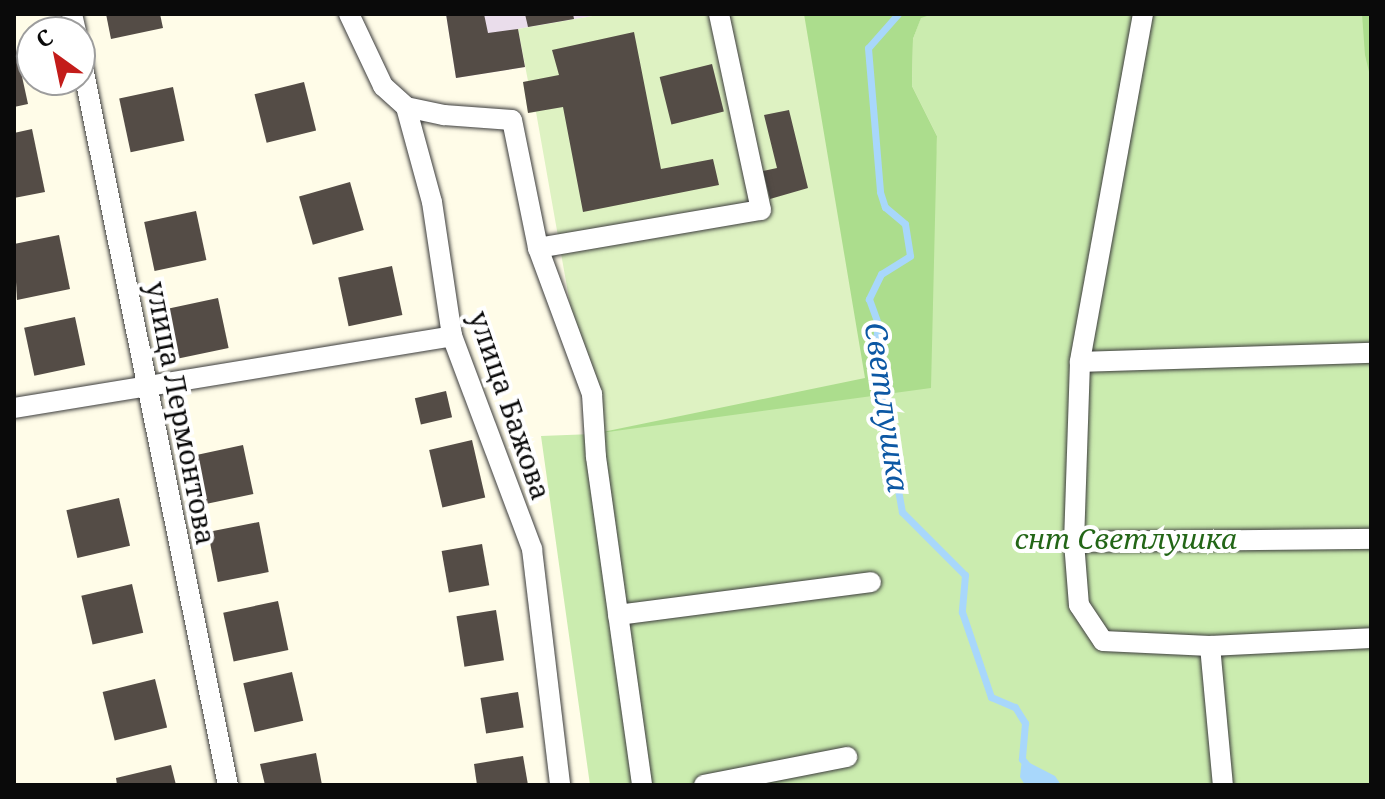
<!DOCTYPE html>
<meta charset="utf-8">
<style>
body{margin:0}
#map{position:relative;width:1385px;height:799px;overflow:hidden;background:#fffce8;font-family:"Noto Serif",serif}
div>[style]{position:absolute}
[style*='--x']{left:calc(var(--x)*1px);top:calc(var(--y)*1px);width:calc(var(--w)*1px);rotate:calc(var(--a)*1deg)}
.industrial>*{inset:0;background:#eaddeb}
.green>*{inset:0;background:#cbecaf}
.forest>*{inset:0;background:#acdd8d}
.pitch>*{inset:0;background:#def2c2}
.water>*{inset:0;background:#a8d7fb}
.stream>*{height:7px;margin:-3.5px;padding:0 3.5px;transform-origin:3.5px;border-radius:3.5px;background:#a8d7fb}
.building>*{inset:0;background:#544c46;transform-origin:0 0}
.roads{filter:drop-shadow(0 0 2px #3d3d3d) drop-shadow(0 0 2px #3d3d3d)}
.minor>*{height:20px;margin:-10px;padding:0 10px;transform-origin:10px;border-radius:10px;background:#fff}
span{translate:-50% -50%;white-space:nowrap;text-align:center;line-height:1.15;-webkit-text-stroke:8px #fff;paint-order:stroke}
.street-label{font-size:28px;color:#0a0a0a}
.park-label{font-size:28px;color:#236617;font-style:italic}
.water-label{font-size:30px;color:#0c58a4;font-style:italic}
.frame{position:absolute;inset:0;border:16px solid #0a0a0a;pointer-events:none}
.north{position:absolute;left:16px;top:16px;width:80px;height:80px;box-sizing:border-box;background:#fff;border:2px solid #9d9d9d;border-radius:50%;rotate:327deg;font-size:22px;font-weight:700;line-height:32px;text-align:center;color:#0a0a0a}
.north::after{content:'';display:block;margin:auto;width:28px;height:36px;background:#c31c1a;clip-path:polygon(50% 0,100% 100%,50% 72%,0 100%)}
</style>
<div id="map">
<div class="industrial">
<div style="clip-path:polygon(446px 14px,604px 14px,518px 29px,525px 67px,456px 78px)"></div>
</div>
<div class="green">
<div style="clip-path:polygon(933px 14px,1371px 14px,1371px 785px,590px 785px,541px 436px,593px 434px,933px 202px,937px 136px,912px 86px,913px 39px,921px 17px)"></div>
</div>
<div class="forest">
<div style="clip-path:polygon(800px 14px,933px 14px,921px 18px,913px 39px,912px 86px,937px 136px,931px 388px,593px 434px)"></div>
<div style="clip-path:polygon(1362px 14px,1371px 14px,1371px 80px,1365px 55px)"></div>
</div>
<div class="pitch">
<div style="clip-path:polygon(604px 14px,804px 14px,865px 378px,593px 434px,536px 112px,528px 113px,523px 82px,528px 81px,518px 29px)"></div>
</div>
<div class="water">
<div style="clip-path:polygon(1022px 759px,1055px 776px,1061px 785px,1025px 785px,1020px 777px)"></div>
</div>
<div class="stream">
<div style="--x:898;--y:14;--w:45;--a:131.4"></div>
<div style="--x:868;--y:48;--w:144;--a:85.2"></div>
<div style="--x:880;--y:192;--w:16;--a:72"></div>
<div style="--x:885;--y:207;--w:26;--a:40"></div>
<div style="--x:905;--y:224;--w:32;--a:81"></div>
<div style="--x:910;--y:256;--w:34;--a:148"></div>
<div style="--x:881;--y:274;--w:28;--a:116"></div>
<div style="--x:869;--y:299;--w:27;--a:70"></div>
<div style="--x:878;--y:324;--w:31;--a:97"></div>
<div style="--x:874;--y:355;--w:159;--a:79.9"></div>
<div style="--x:902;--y:512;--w:89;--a:45"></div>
<div style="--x:965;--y:575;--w:37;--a:95"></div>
<div style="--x:962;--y:612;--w:90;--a:71.2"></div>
<div style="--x:991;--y:697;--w:26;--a:23"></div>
<div style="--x:1015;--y:707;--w:19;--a:58"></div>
<div style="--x:1025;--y:723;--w:36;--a:95"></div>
<div style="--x:1022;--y:759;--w:8;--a:50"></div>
</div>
<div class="building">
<div style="clip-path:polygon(106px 14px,160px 14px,163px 28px,111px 39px)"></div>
<div style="clip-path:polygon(446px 14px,484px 14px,488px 33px,518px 29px,525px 67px,456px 78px)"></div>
<div style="clip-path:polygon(525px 14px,573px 14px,574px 19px,528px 27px)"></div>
<div style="clip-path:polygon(634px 32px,661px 169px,713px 159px,719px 185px,583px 212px,563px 107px,528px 113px,523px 82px,559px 75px,552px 50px)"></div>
<div style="clip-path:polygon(14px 40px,28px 104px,14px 107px)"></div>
<div style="left:712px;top:64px;width:49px;height:54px;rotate:76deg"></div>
<div style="left:304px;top:82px;width:50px;height:51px;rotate:76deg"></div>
<div style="left:173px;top:87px;width:55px;height:55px;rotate:78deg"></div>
<div style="clip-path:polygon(789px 110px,808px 188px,770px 199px,763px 171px,777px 168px,764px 115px)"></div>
<div style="clip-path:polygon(32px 129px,45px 192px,14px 198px,14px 133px)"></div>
<div style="left:350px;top:182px;width:50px;height:53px;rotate:74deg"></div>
<div style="left:196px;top:211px;width:50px;height:53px;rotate:78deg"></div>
<div style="clip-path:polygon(59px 235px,70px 289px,17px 300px,14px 244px)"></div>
<div style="left:392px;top:266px;width:50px;height:55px;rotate:78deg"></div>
<div style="left:218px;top:298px;width:51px;height:55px;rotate:78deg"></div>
<div style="left:75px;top:317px;width:49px;height:52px;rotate:78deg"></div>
<div style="left:446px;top:391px;width:27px;height:32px;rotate:77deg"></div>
<div style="left:472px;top:440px;width:59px;height:44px;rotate:77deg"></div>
<div style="left:243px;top:445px;width:50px;height:56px;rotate:78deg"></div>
<div style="left:119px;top:498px;width:49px;height:54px;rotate:77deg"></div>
<div style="left:259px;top:522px;width:51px;height:52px;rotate:79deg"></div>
<div style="left:482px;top:544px;width:42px;height:41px;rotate:80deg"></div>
<div style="left:132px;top:584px;width:50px;height:52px;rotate:77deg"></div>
<div style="left:278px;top:601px;width:50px;height:56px;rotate:78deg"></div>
<div style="left:496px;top:610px;width:51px;height:40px;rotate:81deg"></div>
<div style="left:292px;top:672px;width:50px;height:50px;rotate:77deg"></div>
<div style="left:155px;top:679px;width:50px;height:54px;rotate:76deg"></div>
<div style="left:518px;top:692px;width:36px;height:38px;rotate:81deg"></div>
<div style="clip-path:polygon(316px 753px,322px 785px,265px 785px,260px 764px)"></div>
<div style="clip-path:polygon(523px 756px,528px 785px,477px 785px,474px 764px)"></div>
<div style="clip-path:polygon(171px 765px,176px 785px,117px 785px,116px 778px)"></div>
</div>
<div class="roads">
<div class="minor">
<div style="--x:72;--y:14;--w:18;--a:77"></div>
<div style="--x:349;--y:14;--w:80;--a:64.7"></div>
<div style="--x:383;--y:86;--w:31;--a:42"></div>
<div style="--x:406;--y:107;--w:98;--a:74.7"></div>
<div style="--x:432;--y:202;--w:135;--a:81.5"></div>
<div style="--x:452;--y:336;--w:228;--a:69.4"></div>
<div style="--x:532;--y:549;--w:238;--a:83.2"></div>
<div style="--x:1143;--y:14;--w:354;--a:100.3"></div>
<div style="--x:1080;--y:362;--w:180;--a:91.9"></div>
<div style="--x:1074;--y:542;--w:63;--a:85.5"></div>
<div style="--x:1079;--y:605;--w:43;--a:56.3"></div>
<div style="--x:1103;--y:641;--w:107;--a:2.7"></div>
<div style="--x:1210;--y:646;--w:161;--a:-2.8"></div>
<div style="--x:80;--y:53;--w:747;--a:78.57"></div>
<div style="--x:406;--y:107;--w:39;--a:12"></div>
<div style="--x:444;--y:115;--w:68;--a:4.2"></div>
<div style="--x:512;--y:120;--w:131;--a:78.5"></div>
<div style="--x:538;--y:248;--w:156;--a:69.7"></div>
<div style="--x:592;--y:394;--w:63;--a:86.4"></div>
<div style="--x:596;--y:457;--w:331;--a:82"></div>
<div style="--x:538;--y:248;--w:226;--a:-9.7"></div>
<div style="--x:761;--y:210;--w:200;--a:-102.1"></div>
<div style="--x:1080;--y:362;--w:291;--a:-1.8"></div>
<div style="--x:14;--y:408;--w:444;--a:-9.3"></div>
<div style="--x:1074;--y:542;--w:297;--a:-0.6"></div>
<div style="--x:618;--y:615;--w:255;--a:-7.4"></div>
<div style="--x:1210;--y:646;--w:140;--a:84.7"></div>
<div style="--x:704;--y:785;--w:146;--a:-11.1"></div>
</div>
</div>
<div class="street-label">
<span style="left:511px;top:405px;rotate:71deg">улица Бажова</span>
<span style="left:182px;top:413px;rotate:79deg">улица Лермонтова</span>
</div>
<div class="park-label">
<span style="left:1126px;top:538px">снт Светлушка</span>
</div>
<div class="water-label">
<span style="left:887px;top:407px;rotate:82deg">Светлушка</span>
</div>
<div class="frame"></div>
<div class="north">С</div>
</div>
